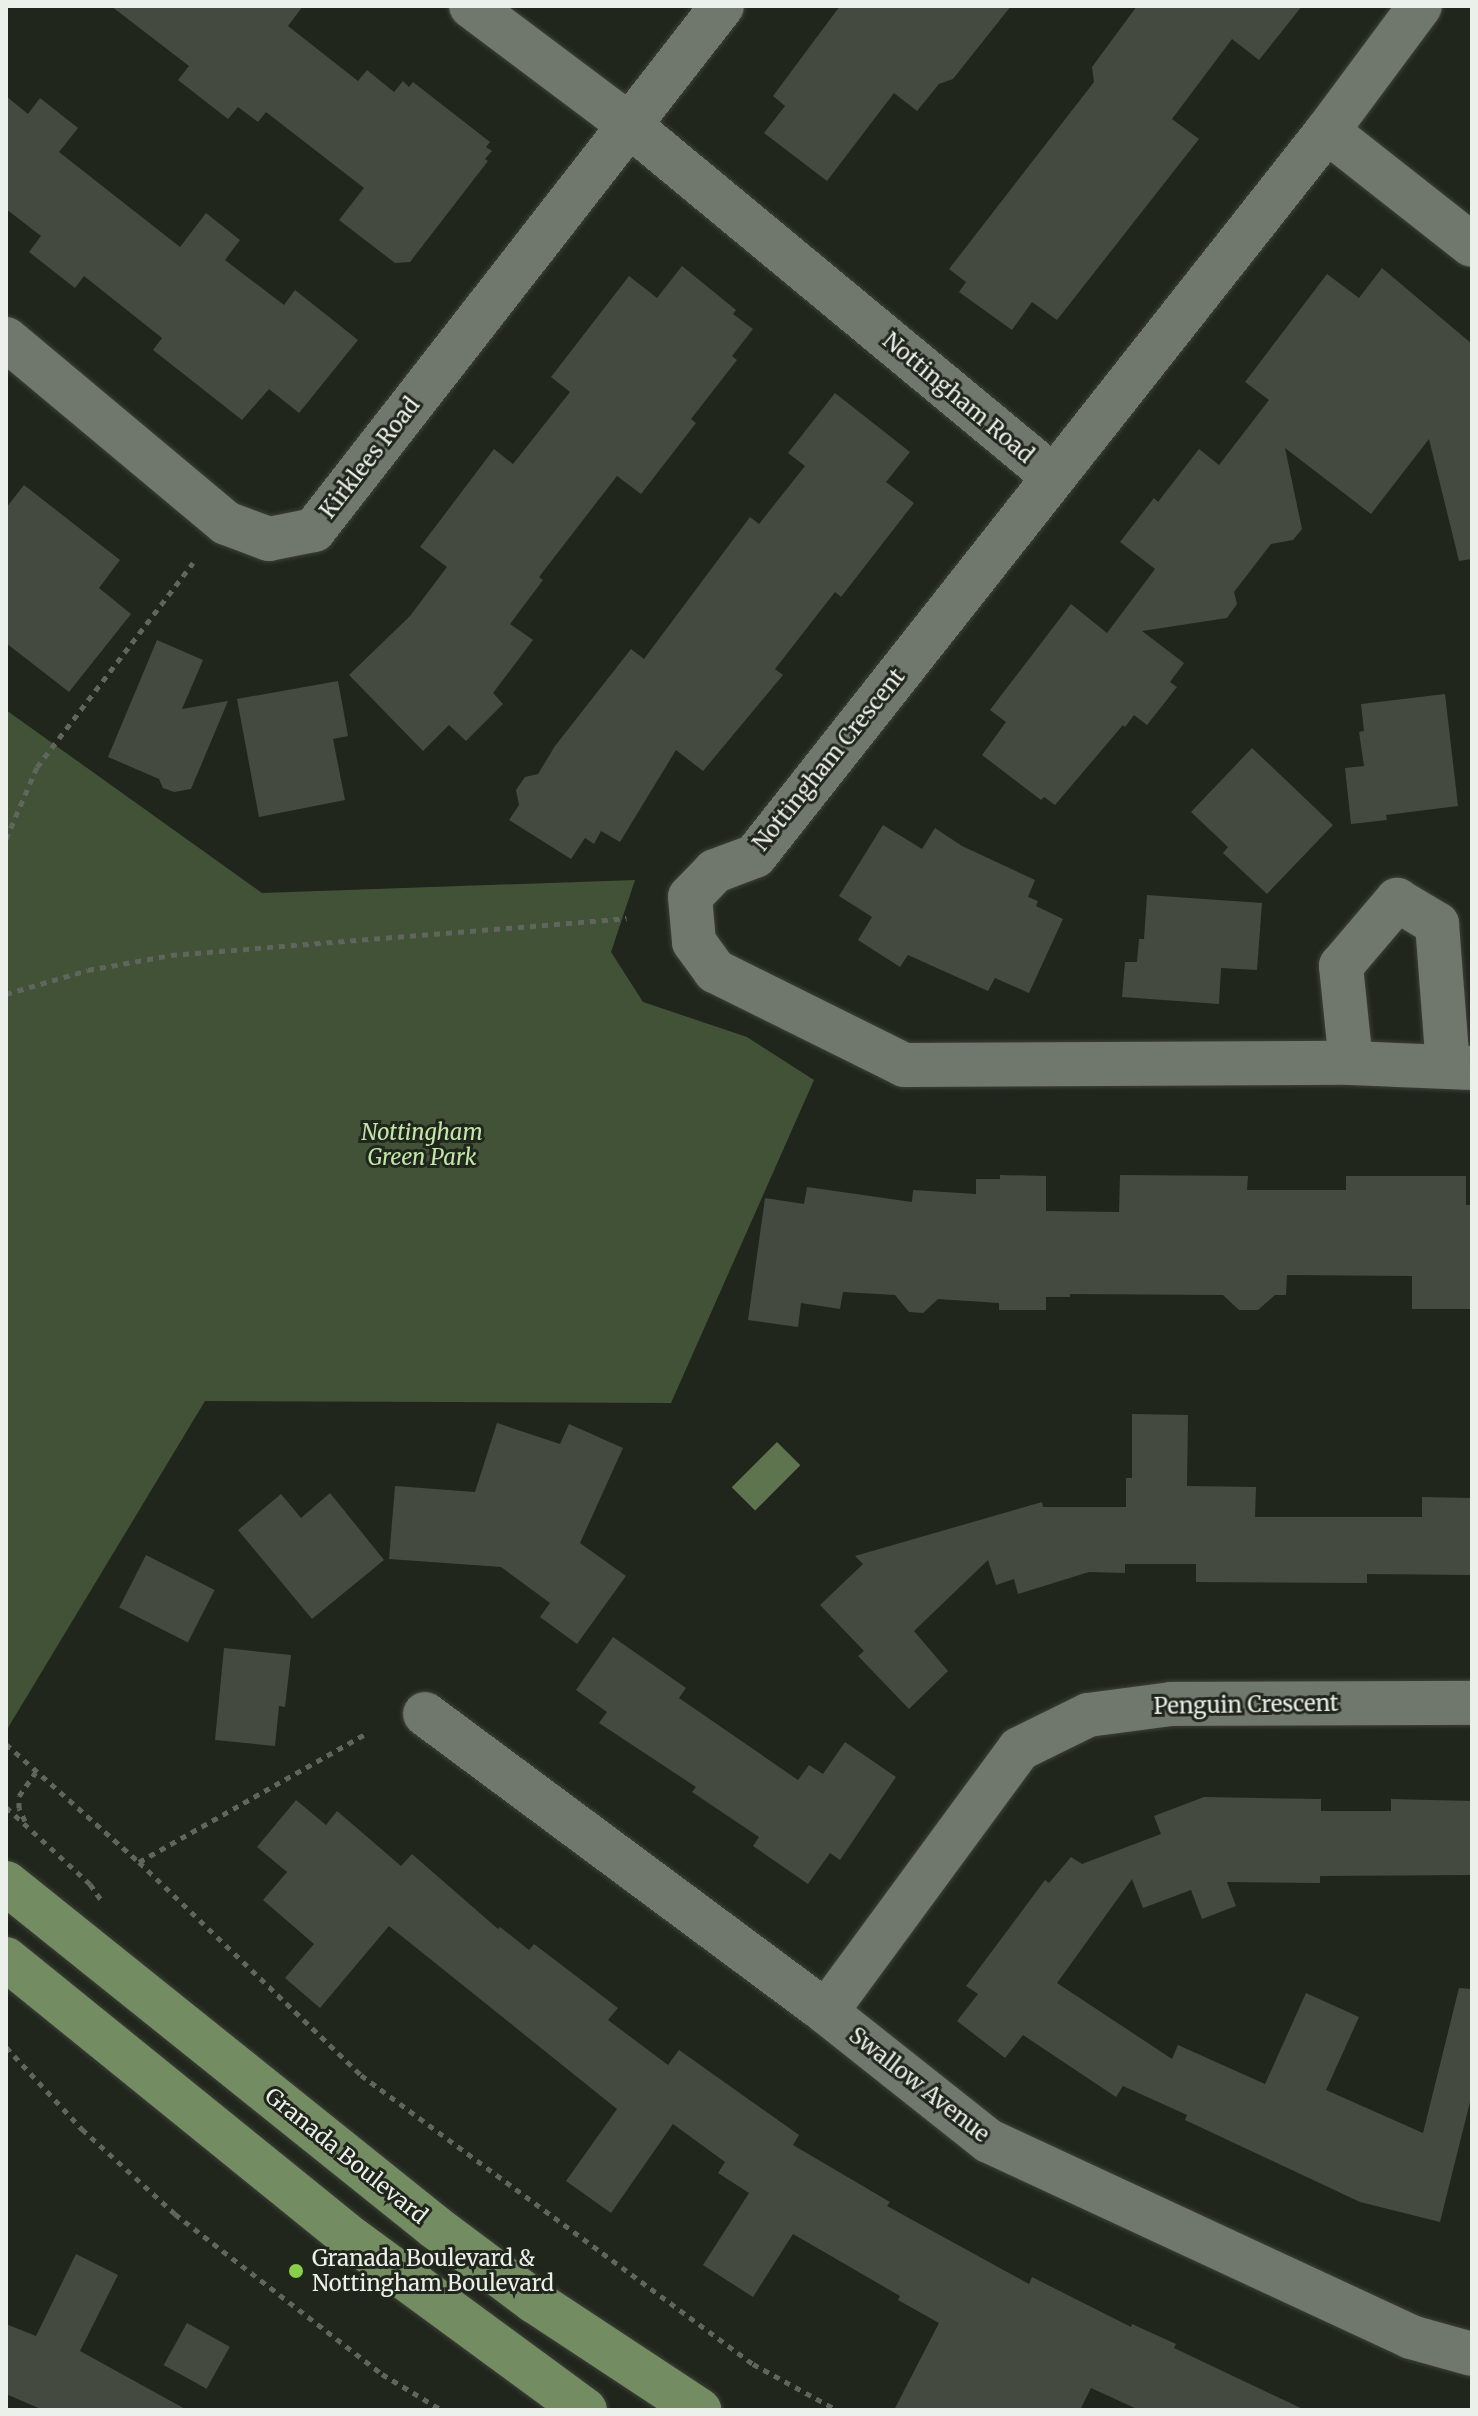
<!DOCTYPE html>
<style>
body{margin:0}
#map{position:relative;width:1478px;height:2416px;overflow:hidden;background:#21261d;font-family:Merriweather,serif}
div>[style]{position:absolute}
[style*='--x']{left:calc(var(--x)*1px);top:calc(var(--y)*1px);width:calc(var(--w)*1px);rotate:calc(var(--a)*1deg)}
.green>*{inset:0;background:#425237}
.water>*{inset:0;background:#5e744f;transform-origin:0 0}
.building>*{inset:0;background:#444a40;transform-origin:0 0}
.path>*{height:5px;margin-top:-2.5px;transform-origin:0;background:repeating-linear-gradient(90deg,#60655d 0 6px,transparent 0 12px)}
.roads{filter:drop-shadow(0 0 2px #3c4039) drop-shadow(0 0 2px #3c4039)}
.minor>*{height:44px;margin:-22px;padding:0 22px;transform-origin:22px;border-radius:22px;background:#70776c}
.major>*{height:44px;margin:-22px;padding:0 22px;transform-origin:22px;border-radius:22px;background:#748c62}
.dots>*{width:22px;height:22px;translate:-50% -50%;box-sizing:border-box;border:4px solid #21261d;border-radius:50%}
span{translate:-50% -50%;white-space:nowrap;text-align:center;line-height:1.15;-webkit-text-stroke:6px #21261d;paint-order:stroke}
.street-label{font-size:22px;color:#ecf0ea}
.park-label{font-size:22px;color:#c2e7a9;font-style:italic}
.poi-label{font-size:22px;color:#ecf0ea}
.left{translate:0 -50%;text-align:left}
.frame{position:absolute;inset:0;border:8px solid #ecf0ea;pointer-events:none}
</style>
<div id="map">
<div class="green">
<div style="clip-path:polygon(6px 710px,262px 893px,635px 880px,611px 952px,643px 1002px,747px 1037px,814px 1080px,671px 1403px,205px 1401px,6px 1731px)"></div>
</div>
<div class="water">
<div style="left:777px;top:1442px;width:33px;height:64px;rotate:45deg"></div>
</div>
<div class="building">
<div style="clip-path:polygon(111px 6px,303px 6px,288px 26px,358px 81px,367px 70px,394px 92px,403px 81px,409px 87px,413px 82px,490px 142px,486px 147px,492px 151px,485px 159px,488px 161px,410px 262px,395px 263px,339px 220px,364px 188px,266px 112px,258px 122px,238px 107px,228px 119px,178px 80px,189px 66px)"></div>
<div style="clip-path:polygon(840px 6px,1011px 6px,953px 79px,939px 84px,917px 111px,894px 93px,827px 181px,764px 133px,785px 106px,773px 96px)"></div>
<div style="clip-path:polygon(1137px 6px,1302px 6px,1259px 60px,1232px 39px,1172px 119px,1199px 139px,1057px 320px,1032px 302px,1012px 330px,959px 292px,966px 282px,949px 269px,1094px 82px,1092px 67px)"></div>
<div style="clip-path:polygon(6px 96px,28px 114px,40px 98px,78px 128px,59px 152px,180px 247px,206px 213px,240px 240px,225px 260px,284px 305px,295px 290px,358px 340px,299px 413px,269px 389px,242px 420px,153px 350px,162px 338px,84px 276px,75px 288px,29px 252px,41px 236px,6px 209px)"></div>
<div style="clip-path:polygon(682px 266px,736px 310px,733px 314px,753px 329px,732px 356px,737px 360px,691px 419px,696px 423px,641px 494px,617px 476px,539px 577px,543px 580px,510px 624px,533px 640px,493px 693px,503px 704px,466px 741px,449px 725px,423px 751px,349px 675px,410px 616px,447px 567px,420px 547px,494px 449px,513px 464px,570px 392px,551px 377px,629px 276px,657px 298px)"></div>
<div style="clip-path:polygon(1382px 268px,1472px 344px,1472px 559px,1459px 561px,1429px 439px,1371px 514px,1285px 448px,1302px 529px,1293px 540px,1271px 544px,1234px 592px,1237px 604px,1227px 618px,1142px 631px,1184px 663px,1170px 682px,1177px 687px,1147px 725px,1134px 715px,1125px 727px,1123px 725px,1055px 805px,1044px 797px,1041px 800px,982px 755px,1006px 722px,990px 710px,1071px 604px,1107px 633px,1155px 569px,1120px 542px,1154px 498px,1158px 502px,1199px 449px,1219px 465px,1269px 400px,1245px 382px,1327px 274px,1359px 298px)"></div>
<div style="clip-path:polygon(835px 393px,910px 452px,886px 482px,914px 503px,841px 597px,835px 592px,775px 669px,783px 675px,703px 771px,676px 750px,620px 842px,601px 831px,594px 844px,585px 838px,571px 859px,509px 820px,519px 805px,516px 790px,525px 777px,538px 774px,555px 746px,631px 649px,644px 659px,750px 517px,759px 524px,805px 466px,788px 453px)"></div>
<div style="clip-path:polygon(24px 485px,120px 560px,99px 588px,131px 614px,69px 692px,6px 643px,6px 508px)"></div>
<div style="clip-path:polygon(157px 640px,203px 660px,182px 709px,228px 701px,191px 789px,174px 792px,163px 788px,159px 779px,108px 757px)"></div>
<div style="clip-path:polygon(338px 681px,348px 736px,333px 739px,345px 800px,259px 817px,237px 699px)"></div>
<div style="clip-path:polygon(1445px 694px,1458px 806px,1386px 815px,1387px 820px,1351px 824px,1345px 768px,1364px 766px,1359px 732px,1364px 731px,1361px 704px)"></div>
<div style="clip-path:polygon(1252px 748px,1333px 825px,1267px 894px,1223px 853px,1228px 847px,1191px 812px)"></div>
<div style="clip-path:polygon(883px 825px,922px 849px,935px 828px,962px 846px,1035px 880px,1028px 897px,1038px 901px,1036px 906px,1063px 919px,1029px 993px,995px 978px,988px 991px,908px 955px,900px 967px,858px 940px,872px 917px,839px 896px)"></div>
<div style="clip-path:polygon(1147px 895px,1262px 903px,1257px 970px,1221px 968px,1219px 1004px,1122px 997px,1125px 962px,1137px 962px,1139px 939px,1144px 939px)"></div>
<div style="clip-path:polygon(1000px 1175px,1046px 1176px,1046px 1211px,1119px 1212px,1120px 1175px,1248px 1176px,1247px 1190px,1346px 1190px,1346px 1176px,1466px 1176px,1466px 1205px,1472px 1205px,1472px 1309px,1412px 1309px,1412px 1276px,1287px 1275px,1286px 1295px,1275px 1295px,1258px 1310px,1239px 1310px,1223px 1295px,1070px 1294px,1070px 1297px,1046px 1297px,1046px 1310px,999px 1310px,999px 1303px,938px 1299px,923px 1313px,909px 1312px,895px 1295px,843px 1292px,840px 1309px,801px 1303px,798px 1327px,748px 1320px,765px 1198px,804px 1204px,807px 1187px,912px 1202px,913px 1190px,976px 1194px,976px 1179px,1000px 1179px)"></div>
<div style="clip-path:polygon(1132px 1414px,1188px 1415px,1187px 1486px,1256px 1487px,1255px 1517px,1422px 1517px,1422px 1497px,1472px 1498px,1472px 1575px,1367px 1574px,1367px 1583px,1196px 1582px,1196px 1564px,1125px 1564px,1125px 1573px,1089px 1572px,1018px 1594px,1014px 1579px,996px 1585px,988px 1560px,914px 1631px,948px 1671px,909px 1709px,858px 1656px,864px 1651px,820px 1605px,863px 1564px,855px 1556px,1042px 1502px,1043px 1507px,1126px 1507px,1126px 1478px,1132px 1478px)"></div>
<div style="clip-path:polygon(497px 1423px,560px 1444px,569px 1424px,623px 1448px,580px 1543px,626px 1576px,577px 1644px,540px 1617px,550px 1603px,501px 1567px,389px 1559px,395px 1486px,475px 1492px)"></div>
<div style="clip-path:polygon(330px 1493px,384px 1560px,312px 1619px,238px 1530px,281px 1494px,301px 1518px)"></div>
<div style="left:146px;top:1555px;width:77px;height:59px;rotate:27deg"></div>
<div style="clip-path:polygon(613px 1637px,686px 1688px,679px 1698px,798px 1780px,809px 1765px,823px 1774px,845px 1742px,896px 1777px,840px 1860px,830px 1853px,808px 1884px,753px 1846px,759px 1837px,692px 1792px,696px 1787px,599px 1723px,607px 1712px,576px 1690px)"></div>
<div style="clip-path:polygon(224px 1648px,291px 1655px,285px 1707px,279px 1706px,275px 1746px,215px 1740px)"></div>
<div style="clip-path:polygon(1204px 1797px,1321px 1799px,1321px 1811px,1391px 1811px,1391px 1799px,1472px 1801px,1472px 1875px,1320px 1876px,1320px 1883px,1227px 1882px,1236px 1906px,1202px 1919px,1191px 1890px,1143px 1908px,1132px 1879px,1057px 1983px,1172px 2059px,1178px 2045px,1265px 2084px,1306px 1993px,1359px 2017px,1326px 2090px,1423px 2133px,1459px 1988px,1472px 1989px,1472px 2094px,1440px 2222px,1360px 2202px,1185px 2120px,1187px 2115px,1123px 2086px,1116px 2097px,1023px 2035px,1005px 2058px,957px 2021px,978px 1994px,966px 1986px,1045px 1880px,1049px 1883px,1071px 1857px,1082px 1864px,1161px 1834px,1154px 1816px)"></div>
<div style="clip-path:polygon(296px 1800px,326px 1825px,337px 1811px,401px 1866px,412px 1854px,498px 1929px,500px 1927px,529px 1950px,534px 1944px,618px 2008px,608px 2020px,668px 2065px,679px 2050px,799px 2135px,793px 2145px,890px 2202px,887px 2206px,1029px 2284px,1032px 2277px,1131px 2327px,1132px 2324px,1176px 2344px,1174px 2348px,1305px 2410px,1139px 2410px,1091px 2388px,1080px 2410px,894px 2410px,939px 2323px,898px 2300px,900px 2296px,793px 2234px,753px 2297px,703px 2265px,749px 2193px,718px 2173px,725px 2162px,673px 2124px,611px 2213px,566px 2181px,617px 2109px,389px 1926px,320px 2008px,285px 1978px,314px 1944px,263px 1900px,287px 1872px,257px 1847px)"></div>
<div style="clip-path:polygon(76px 2254px,118px 2275px,80px 2351px,187px 2410px,43px 2410px,6px 2394px,6px 2324px,36px 2336px)"></div>
<div style="left:187px;top:2323px;width:49px;height:48px;rotate:29deg"></div>
</div>
<div class="path">
<div style="--x:6;--y:839;--w:78;--a:-66.7"></div>
<div style="--x:37;--y:767;--w:257;--a:-52.6"></div>
<div style="--x:6;--y:994;--w:85;--a:-16.3"></div>
<div style="--x:88;--y:970;--w:84;--a:-10.2"></div>
<div style="--x:171;--y:955;--w:457;--a:-4.6"></div>
<div style="--x:6;--y:1744;--w:178;--a:41.6"></div>
<div style="--x:139;--y:1862;--w:260;--a:-29.5"></div>
<div style="--x:6;--y:1807;--w:114;--a:42.5"></div>
<div style="--x:90;--y:1884;--w:21;--a:55"></div>
<div style="--x:25;--y:1821;--w:14;--a:-115"></div>
<div style="--x:19;--y:1808;--w:12;--a:-90"></div>
<div style="--x:19;--y:1796;--w:29;--a:-55"></div>
<div style="--x:139;--y:1862;--w:308;--a:43.8"></div>
<div style="--x:361;--y:2075;--w:487;--a:36.4"></div>
<div style="--x:753;--y:2364;--w:96;--a:28.7"></div>
<div style="--x:6;--y:2047;--w:112;--a:47.2"></div>
<div style="--x:82;--y:2129;--w:126;--a:42.4"></div>
<div style="--x:175;--y:2214;--w:262;--a:37.7"></div>
<div style="--x:382;--y:2374;--w:70;--a:31"></div>
</div>
<div class="roads">
<div class="minor">
<div style="--x:471;--y:6;--w:196;--a:36.9"></div>
<div style="--x:628;--y:124;--w:553;--a:39.65"></div>
<div style="--x:1420;--y:6;--w:156;--a:126.6"></div>
<div style="--x:1327;--y:131;--w:923;--a:128.27"></div>
<div style="--x:755;--y:856;--w:43;--a:159.4"></div>
<div style="--x:715;--y:871;--w:36;--a:134"></div>
<div style="--x:690;--y:897;--w:45;--a:84.9"></div>
<div style="--x:694;--y:942;--w:36;--a:54"></div>
<div style="--x:715;--y:971;--w:211;--a:26.4"></div>
<div style="--x:904;--y:1065;--w:447;--a:-0.3"></div>
<div style="--x:1351;--y:1063;--w:121;--a:2.4"></div>
<div style="--x:1327;--y:131;--w:184;--a:38.2"></div>
<div style="--x:6;--y:339;--w:287;--a:39.9"></div>
<div style="--x:226;--y:523;--w:46;--a:20.4"></div>
<div style="--x:269;--y:539;--w:46;--a:-11.3"></div>
<div style="--x:314;--y:530;--w:664;--a:-52.09"></div>
<div style="--x:1351;--y:1063;--w:98;--a:-95.9"></div>
<div style="--x:1341;--y:966;--w:87;--a:-49.7"></div>
<div style="--x:1397;--y:900;--w:47;--a:31"></div>
<div style="--x:1437;--y:924;--w:143;--a:85.6"></div>
<div style="--x:425;--y:1714;--w:500;--a:36.6"></div>
<div style="--x:826;--y:2012;--w:208;--a:38.4"></div>
<div style="--x:989;--y:2141;--w:465;--a:24.9"></div>
<div style="--x:1411;--y:2337;--w:63;--a:15.6"></div>
<div style="--x:826;--y:2012;--w:326;--a:-53.7"></div>
<div style="--x:1019;--y:1749;--w:77;--a:-26.2"></div>
<div style="--x:1088;--y:1715;--w:84;--a:-7.5"></div>
<div style="--x:1171;--y:1704;--w:301;--a:-0.2"></div>
</div>
<div class="major">
<div style="--x:6;--y:1883;--w:550;--a:38.72"></div>
<div style="--x:435;--y:2227;--w:124;--a:36.8"></div>
<div style="--x:534;--y:2301;--w:198;--a:33.4"></div>
<div style="--x:6;--y:1959;--w:445;--a:39"></div>
<div style="--x:352;--y:2239;--w:289;--a:36.3"></div>
</div>
</div>
<div class="dots">
<div style="left:296px;top:2271px;background:#89cf49"></div>
</div>
<div class="street-label">
<span style="left:958px;top:398px;rotate:40deg">Nottingham Road</span>
<span style="left:370px;top:458px;rotate:-52deg">Kirklees Road</span>
<span style="left:829px;top:760px;rotate:-51deg">Nottingham Crescent</span>
<span style="left:1246px;top:1705px;rotate:-1deg">Penguin Crescent</span>
<span style="left:919px;top:2085px;rotate:38deg">Swallow Avenue</span>
<span style="left:346px;top:2156px;rotate:39deg">Granada Boulevard</span>
</div>
<div class="park-label">
<span style="left:422px;top:1145px">Nottingham<br>Green Park</span>
</div>
<div class="poi-label">
<span class="left" style="left:312px;top:2271px">Granada Boulevard &amp;<br>Nottingham Boulevard</span>
</div>
<div class="frame"></div>
</div>
